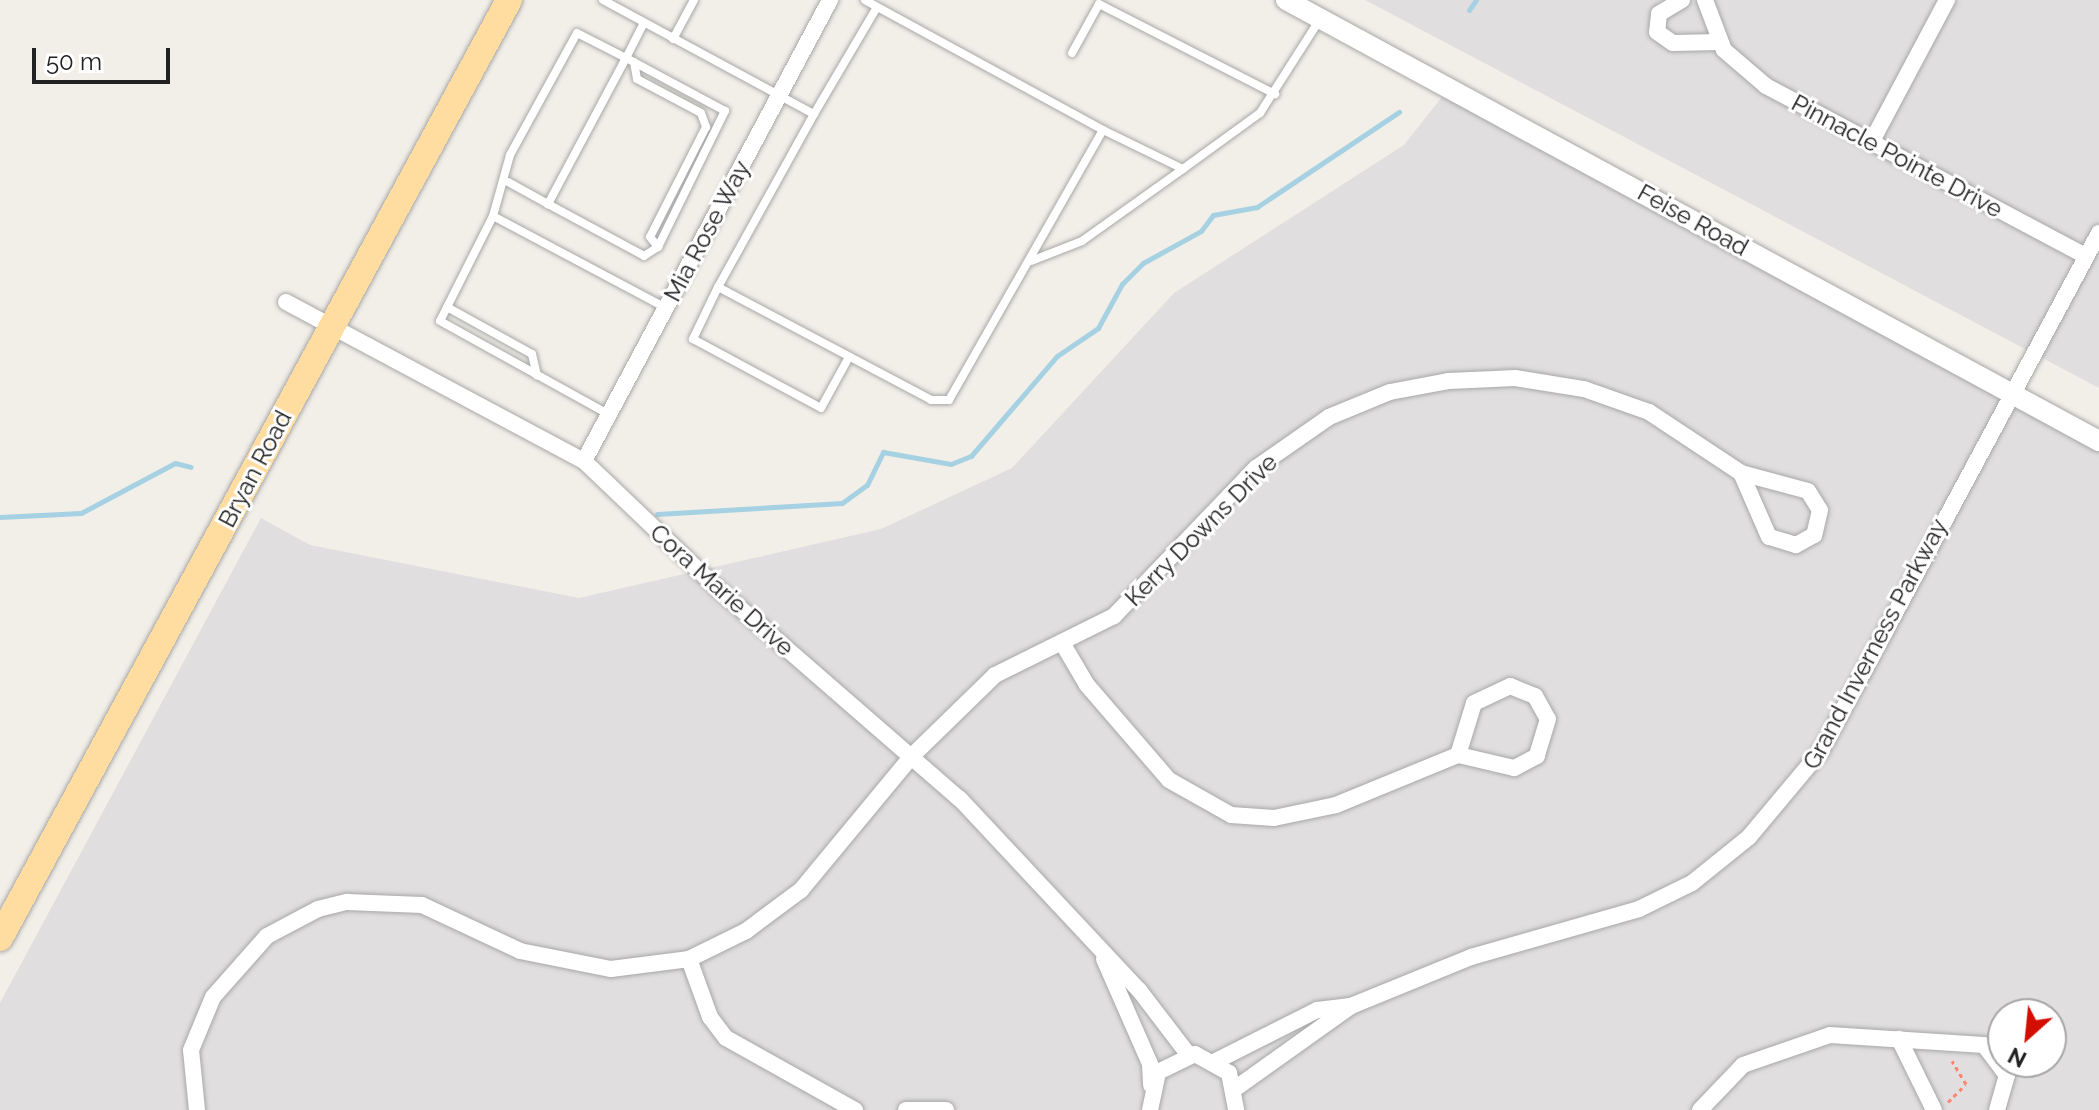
<!DOCTYPE html>
<style>
body{margin:0}
#map{position:relative;width:2099px;height:1110px;overflow:hidden;background:#f2efe8;font-family:Raleway,sans-serif}
div>[style]{position:absolute}
[style*='--x']{left:calc(var(--x)*1px);top:calc(var(--y)*1px);width:calc(var(--w)*1px);rotate:calc(var(--a)*1deg)}
.residential>*{inset:0;background:#e0dede}
.stream>*{height:5px;margin:-2.5px;padding:0 2.5px;transform-origin:2.5px;border-radius:2.5px;background:#a6d1e2}
.path>*{height:3px;margin-top:-1.5px;transform-origin:0;background:repeating-linear-gradient(90deg,#ff846c 0 4px,transparent 0 8px)}
.roads{filter:drop-shadow(0 0 2px #a8a8a8) drop-shadow(0 0 2px #a8a8a8)}
.service>*{height:8px;margin:-4px;padding:0 4px;transform-origin:4px;border-radius:4px;background:#fff}
.minor>*{height:16px;margin:-8px;padding:0 8px;transform-origin:8px;border-radius:8px;background:#fff}
.tertiary>*{height:20px;margin:-10px;padding:0 10px;transform-origin:10px;border-radius:10px;background:#fff}
.primary>*{height:26px;margin:-13px;padding:0 13px;transform-origin:13px;border-radius:13px;background:#ffdca0}
span{translate:-50% -50%;white-space:nowrap;text-align:center;line-height:1.15;-webkit-text-stroke:6px #fff;paint-order:stroke}
.street-label{font-size:24px;color:#212121}
.north{position:absolute;left:1987px;top:998px;width:80px;height:80px;box-sizing:border-box;background:#fff;border:2px solid #a6a6a6;border-radius:50%;rotate:207deg;font-size:22px;font-weight:700;line-height:32px;text-align:center;color:#212121}
.north::after{content:'';display:block;margin:auto;width:28px;height:36px;background:#d30d00;clip-path:polygon(50% 0,100% 100%,50% 72%,0 100%)}
.scale{position:absolute;left:32px;top:48px;width:138px;height:36px;box-sizing:border-box;border:4px solid #212121;border-top:0;padding-left:10px;font-size:24px;line-height:28px;white-space:nowrap;color:#212121;-webkit-text-stroke:6px #fff;paint-order:stroke}
</style>
<div id="map">
<div class="residential">
<div style="clip-path:polygon(1365px 0,2099px 0,2099px 388px)"></div>
<div style="clip-path:polygon(evenodd,1449px 88px,2099px 441px,2099px 1110px,0 1110px,0 1003px,261px 518px,310px 545px,579px 598px,881px 529px,1012px 468px,1174px 293px,1404px 145px,1449px 88px,2003px 1014px,2051px 1014px,2051px 1062px,2003px 1062px,2003px 1014px)"></div>
</div>
<div class="stream">
<div style="--x:1469;--y:10;--w:12;--a:-55"></div>
<div style="--x:657;--y:514;--w:185;--a:-3.4"></div>
<div style="--x:842;--y:503;--w:31;--a:-36"></div>
<div style="--x:867;--y:485;--w:37;--a:-64"></div>
<div style="--x:883;--y:452;--w:69;--a:10"></div>
<div style="--x:951;--y:464;--w:22;--a:-22"></div>
<div style="--x:971;--y:456;--w:132;--a:-49.3"></div>
<div style="--x:1057;--y:356;--w:50;--a:-34.3"></div>
<div style="--x:1098;--y:328;--w:50;--a:-61.4"></div>
<div style="--x:1122;--y:284;--w:30;--a:-45"></div>
<div style="--x:1143;--y:263;--w:66;--a:-28.9"></div>
<div style="--x:1201;--y:231;--w:20;--a:-53"></div>
<div style="--x:1213;--y:215;--w:45;--a:-10.3"></div>
<div style="--x:1257;--y:207;--w:171;--a:-33.8"></div>
<div style="--x:0;--y:517;--w:81;--a:-2.8"></div>
<div style="--x:81;--y:513;--w:106;--a:-28"></div>
<div style="--x:175;--y:463;--w:16;--a:14"></div>
</div>
<div class="path">
<div style="--x:1948;--y:1102;--w:25;--a:-45"></div>
<div style="--x:1966;--y:1084;--w:27;--a:-121"></div>
</div>
<div class="roads">
<div class="service">
<div style="--x:603;--y:0;--w:240;--a:28.4"></div>
<div style="--x:814;--y:114;--w:198;--a:119"></div>
<div style="--x:718;--y:287;--w:241;--a:27.9"></div>
<div style="--x:931;--y:400;--w:18;--a:0"></div>
<div style="--x:949;--y:400;--w:311;--a:-60.3"></div>
<div style="--x:1103;--y:130;--w:271;--a:-151.4"></div>
<div style="--x:673;--y:39;--w:44;--a:-61.7"></div>
<div style="--x:1072;--y:53;--w:56;--a:-61.1"></div>
<div style="--x:1099;--y:4;--w:198;--a:27.1"></div>
<div style="--x:634;--y:62;--w:17;--a:80"></div>
<div style="--x:637;--y:79;--w:72;--a:28"></div>
<div style="--x:701;--y:113;--w:15;--a:70"></div>
<div style="--x:706;--y:127;--w:123;--a:117"></div>
<div style="--x:650;--y:237;--w:13;--a:51"></div>
<div style="--x:814;--y:114;--w:124;--a:-59.5"></div>
<div style="--x:1183;--y:169;--w:95;--a:-36"></div>
<div style="--x:1260;--y:113;--w:112;--a:-57.4"></div>
<div style="--x:548;--y:204;--w:109;--a:28.4"></div>
<div style="--x:644;--y:256;--w:17;--a:-33"></div>
<div style="--x:658;--y:247;--w:152;--a:-63.8"></div>
<div style="--x:725;--y:111;--w:112;--a:-151.8"></div>
<div style="--x:626;--y:58;--w:39;--a:-63"></div>
<div style="--x:493;--y:216;--w:63;--a:-74.4"></div>
<div style="--x:510;--y:155;--w:139;--a:-61.2"></div>
<div style="--x:577;--y:33;--w:55;--a:27"></div>
<div style="--x:626;--y:58;--w:166;--a:118.1"></div>
<div style="--x:548;--y:204;--w:46;--a:-151.2"></div>
<div style="--x:1031;--y:261;--w:55;--a:-21.4"></div>
<div style="--x:1082;--y:241;--w:124;--a:-35.5"></div>
<div style="--x:1183;--y:169;--w:89;--a:-154"></div>
<div style="--x:718;--y:287;--w:58;--a:115.7"></div>
<div style="--x:693;--y:339;--w:145;--a:28.3"></div>
<div style="--x:821;--y:408;--w:58;--a:-61.2"></div>
<div style="--x:447;--y:307;--w:97;--a:28.9"></div>
<div style="--x:532;--y:354;--w:22;--a:77"></div>
<div style="--x:608;--y:414;--w:192;--a:-151"></div>
<div style="--x:440;--y:321;--w:118;--a:-63.2"></div>
<div style="--x:493;--y:216;--w:196;--a:28"></div>
</div>
<div class="minor">
<div style="--x:1682;--y:0;--w:27;--a:149"></div>
<div style="--x:1659;--y:14;--w:18;--a:96"></div>
<div style="--x:1657;--y:32;--w:19;--a:35"></div>
<div style="--x:1673;--y:43;--w:47;--a:-1.2"></div>
<div style="--x:1705;--y:0;--w:53;--a:69.2"></div>
<div style="--x:1724;--y:50;--w:55;--a:40.6"></div>
<div style="--x:1766;--y:86;--w:362;--a:28"></div>
<div style="--x:1872;--y:141;--w:160;--a:-62"></div>
<div style="--x:286;--y:302;--w:338;--a:28.1"></div>
<div style="--x:584;--y:461;--w:185;--a:43.7"></div>
<div style="--x:718;--y:589;--w:320;--a:41"></div>
<div style="--x:960;--y:799;--w:262;--a:46.9"></div>
<div style="--x:1139;--y:990;--w:81;--a:52.6"></div>
<div style="--x:584;--y:461;--w:523;--a:-61.91"></div>
<div style="--x:1064;--y:646;--w:45;--a:59.5"></div>
<div style="--x:1087;--y:685;--w:125;--a:49.2"></div>
<div style="--x:1169;--y:780;--w:71;--a:29.4"></div>
<div style="--x:1231;--y:815;--w:43;--a:4"></div>
<div style="--x:1274;--y:818;--w:63;--a:-11.8"></div>
<div style="--x:1336;--y:805;--w:132;--a:-22.3"></div>
<div style="--x:1510;--y:686;--w:27;--a:22"></div>
<div style="--x:1535;--y:696;--w:26;--a:61"></div>
<div style="--x:1548;--y:719;--w:39;--a:107"></div>
<div style="--x:1537;--y:756;--w:26;--a:152"></div>
<div style="--x:1514;--y:768;--w:57;--a:-166.9"></div>
<div style="--x:1458;--y:755;--w:54;--a:-72.9"></div>
<div style="--x:1474;--y:703;--w:40;--a:-25"></div>
<div style="--x:689;--y:959;--w:62;--a:70.1"></div>
<div style="--x:710;--y:1017;--w:26;--a:53"></div>
<div style="--x:726;--y:1038;--w:148;--a:29.2"></div>
<div style="--x:1104;--y:959;--w:115;--a:66.3"></div>
<div style="--x:1150;--y:1064;--w:21;--a:87"></div>
<div style="--x:1899;--y:1039;--w:79;--a:63.8"></div>
<div style="--x:1216;--y:1061;--w:113;--a:-26.8"></div>
<div style="--x:1317;--y:1010;--w:34;--a:-7"></div>
<div style="--x:1351;--y:1006;--w:130;--a:-22.2"></div>
<div style="--x:1471;--y:957;--w:175;--a:-15.9"></div>
<div style="--x:1639;--y:909;--w:59;--a:-26.1"></div>
<div style="--x:1692;--y:883;--w:73;--a:-38.9"></div>
<div style="--x:1749;--y:837;--w:112;--a:-50.1"></div>
<div style="--x:1821;--y:751;--w:588;--a:-61.78"></div>
<div style="--x:1236;--y:1088;--w:141;--a:-35.5"></div>
<div style="--x:197;--y:1110;--w:60;--a:-95.7"></div>
<div style="--x:191;--y:1050;--w:57;--a:-67.5"></div>
<div style="--x:213;--y:997;--w:81;--a:-48.5"></div>
<div style="--x:267;--y:936;--w:58;--a:-27.9"></div>
<div style="--x:318;--y:909;--w:30;--a:-14"></div>
<div style="--x:347;--y:902;--w:75;--a:2.3"></div>
<div style="--x:422;--y:905;--w:108;--a:25.1"></div>
<div style="--x:520;--y:951;--w:93;--a:11.2"></div>
<div style="--x:611;--y:969;--w:79;--a:-7.3"></div>
<div style="--x:689;--y:959;--w:64;--a:-26.2"></div>
<div style="--x:746;--y:931;--w:69;--a:-36.7"></div>
<div style="--x:801;--y:890;--w:173;--a:-50.4"></div>
<div style="--x:911;--y:757;--w:117;--a:-44.3"></div>
<div style="--x:995;--y:675;--w:133;--a:-26.4"></div>
<div style="--x:1114;--y:616;--w:205;--a:-46.2"></div>
<div style="--x:1256;--y:468;--w:89;--a:-34.9"></div>
<div style="--x:1329;--y:417;--w:66;--a:-22.3"></div>
<div style="--x:1390;--y:392;--w:59;--a:-10.7"></div>
<div style="--x:1448;--y:381;--w:67;--a:-2.6"></div>
<div style="--x:1515;--y:378;--w:70;--a:9.1"></div>
<div style="--x:1584;--y:389;--w:69;--a:19.5"></div>
<div style="--x:1649;--y:412;--w:110;--a:33.5"></div>
<div style="--x:1741;--y:473;--w:69;--a:15"></div>
<div style="--x:1808;--y:491;--w:22;--a:58"></div>
<div style="--x:1820;--y:510;--w:26;--a:103"></div>
<div style="--x:1814;--y:535;--w:21;--a:151"></div>
<div style="--x:1796;--y:545;--w:28;--a:-163"></div>
<div style="--x:1769;--y:537;--w:70;--a:-113.6"></div>
<div style="--x:906;--y:1110;--w:40;--a:0"></div>
<div style="--x:1150;--y:1110;--w:39;--a:-78"></div>
<div style="--x:1158;--y:1072;--w:41;--a:-25.9"></div>
<div style="--x:1195;--y:1054;--w:39;--a:29"></div>
<div style="--x:1229;--y:1073;--w:38;--a:79"></div>
<div style="--x:1700;--y:1110;--w:62;--a:-46.3"></div>
<div style="--x:1743;--y:1065;--w:92;--a:-19"></div>
<div style="--x:1830;--y:1035;--w:154;--a:3.7"></div>
<div style="--x:1984;--y:1045;--w:38;--a:53"></div>
<div style="--x:2007;--y:1075;--w:36;--a:106"></div>
</div>
<div class="tertiary">
<div style="--x:1286;--y:0;--w:925;--a:28.48"></div>
</div>
<div class="primary">
<div style="--x:0;--y:938;--w:1067;--a:-61.51"></div>
</div>
</div>
<div class="street-label">
<span style="left:1897px;top:156px;rotate:28deg">Pinnacle Pointe Drive</span>
<span style="left:1693px;top:220px;rotate:29deg">Feise Road</span>
<span style="left:707px;top:231px;rotate:-62deg">Mia Rose Way</span>
<span style="left:255px;top:469px;rotate:-62deg">Bryan Road</span>
<span style="left:1201px;top:530px;rotate:-45deg">Kerry Downs Drive</span>
<span style="left:722px;top:590px;rotate:42deg">Cora Marie Drive</span>
<span style="left:1875px;top:644px;rotate:-62deg">Grand Inverness Parkway</span>
</div>
<div class="north">N</div>
<div class="scale">50 m</div>
</div>
